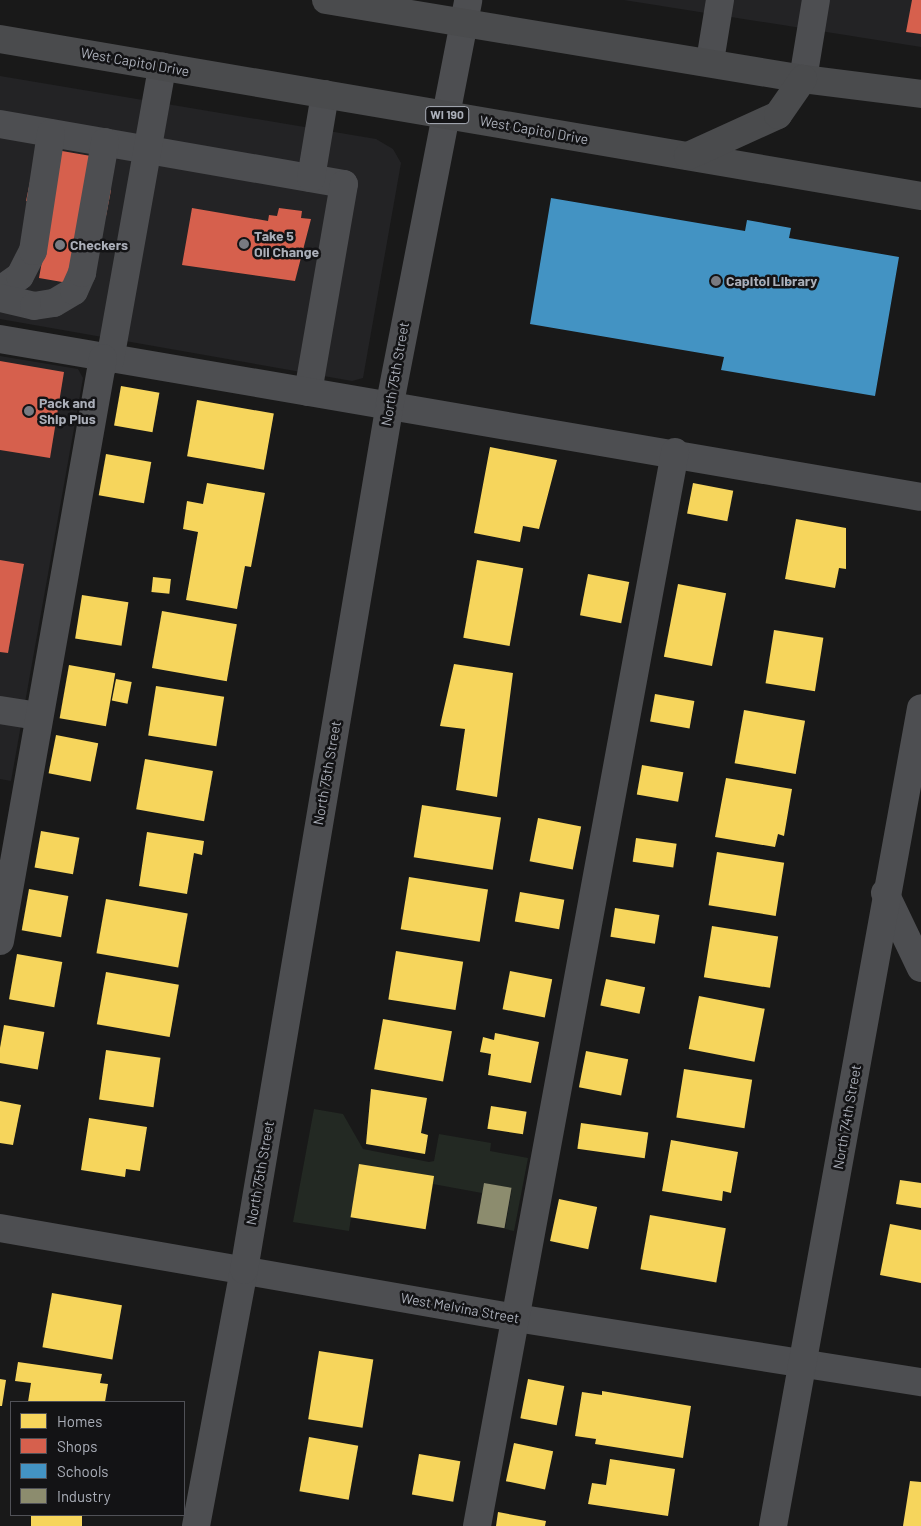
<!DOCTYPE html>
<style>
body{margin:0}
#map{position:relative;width:921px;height:1526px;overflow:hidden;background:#191919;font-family:Barlow,sans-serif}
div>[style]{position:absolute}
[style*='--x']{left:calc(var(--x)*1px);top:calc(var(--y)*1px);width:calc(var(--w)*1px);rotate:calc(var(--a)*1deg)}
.built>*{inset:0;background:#232325}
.green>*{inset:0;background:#232923}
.homes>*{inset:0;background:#f6d55c;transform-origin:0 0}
.shops>*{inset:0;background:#d6604d}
.schools>*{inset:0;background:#4393c3}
.industry>*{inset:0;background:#8c8c6e;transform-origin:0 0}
.minor>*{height:28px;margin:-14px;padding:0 14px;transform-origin:14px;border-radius:14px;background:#4d4e51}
.major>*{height:28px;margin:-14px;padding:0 14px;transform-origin:14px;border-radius:14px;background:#4a4b4d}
.dots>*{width:14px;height:14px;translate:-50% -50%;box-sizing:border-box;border:2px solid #131315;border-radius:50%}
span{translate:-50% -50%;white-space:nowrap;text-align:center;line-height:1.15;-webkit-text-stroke:5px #131315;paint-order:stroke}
.shield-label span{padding:1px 4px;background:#131315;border:1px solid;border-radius:4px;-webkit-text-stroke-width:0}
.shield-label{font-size:12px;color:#abafb9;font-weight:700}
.street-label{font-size:14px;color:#abafb9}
.poi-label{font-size:14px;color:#abafb9;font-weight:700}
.left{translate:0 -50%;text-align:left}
.legend{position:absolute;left:10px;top:1401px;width:175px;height:115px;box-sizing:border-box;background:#131315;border:1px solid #505157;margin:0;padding:6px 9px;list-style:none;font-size:15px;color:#abafb9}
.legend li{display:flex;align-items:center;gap:10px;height:25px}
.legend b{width:25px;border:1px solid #505157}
</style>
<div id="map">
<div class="built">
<div style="clip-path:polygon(624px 0,921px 0,921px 47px)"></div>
<div style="clip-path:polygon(0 76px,376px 139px,393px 149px,401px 163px,363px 378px,352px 381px,0 319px)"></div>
<div style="clip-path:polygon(0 356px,78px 369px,83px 378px,11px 781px,0 779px)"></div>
</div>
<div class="green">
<div style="clip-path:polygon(314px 1109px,343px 1114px,363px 1149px,429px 1162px,434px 1161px,439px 1134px,491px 1143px,490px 1151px,528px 1158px,514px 1231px,505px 1229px,512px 1188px,484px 1183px,482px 1193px,433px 1184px,434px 1176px,359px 1165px,349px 1231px,293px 1222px)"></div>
</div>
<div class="homes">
<div style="left:121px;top:386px;width:39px;height:40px;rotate:10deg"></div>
<div style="left:197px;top:400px;width:78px;height:57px;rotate:10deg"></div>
<div style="clip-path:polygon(490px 447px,557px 460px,539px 529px,523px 526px,520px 542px,474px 533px)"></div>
<div style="left:106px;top:454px;width:46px;height:42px;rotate:10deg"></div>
<div style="clip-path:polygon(207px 483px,265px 493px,251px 567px,245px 566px,237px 609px,186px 600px,198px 532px,183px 529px,187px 501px,203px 504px)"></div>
<div style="left:693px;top:483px;width:41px;height:31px;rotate:11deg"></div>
<div style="clip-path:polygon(796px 519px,846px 528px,846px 569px,839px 568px,835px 588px,785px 579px)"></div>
<div style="left:477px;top:560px;width:47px;height:79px;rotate:10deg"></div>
<div style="left:588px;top:574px;width:42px;height:42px;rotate:11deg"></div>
<div style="left:153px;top:577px;width:18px;height:15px;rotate:6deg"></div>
<div style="left:678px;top:584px;width:49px;height:74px;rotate:11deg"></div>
<div style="left:82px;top:595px;width:47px;height:44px;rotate:9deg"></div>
<div style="left:162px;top:611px;width:76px;height:58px;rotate:10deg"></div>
<div style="left:774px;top:630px;width:50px;height:54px;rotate:9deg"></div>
<div style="clip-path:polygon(454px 664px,513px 673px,497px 797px,456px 790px,465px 729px,440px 726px)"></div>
<div style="left:69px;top:665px;width:47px;height:54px;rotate:10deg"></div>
<div style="left:116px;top:679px;width:16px;height:22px;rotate:11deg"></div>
<div style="left:156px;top:686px;width:69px;height:50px;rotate:9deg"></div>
<div style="left:655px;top:694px;width:40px;height:28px;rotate:10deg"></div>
<div style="left:744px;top:710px;width:62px;height:54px;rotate:10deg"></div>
<div style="left:56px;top:735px;width:43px;height:39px;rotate:11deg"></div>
<div style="left:145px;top:759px;width:69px;height:51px;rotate:10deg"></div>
<div style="left:642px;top:765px;width:42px;height:30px;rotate:10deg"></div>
<div style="clip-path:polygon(726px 778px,792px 789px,784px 836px,778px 834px,775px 847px,715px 837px)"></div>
<div style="left:422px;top:805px;width:80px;height:53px;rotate:9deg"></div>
<div style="left:538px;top:818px;width:44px;height:44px;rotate:11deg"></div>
<div style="left:41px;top:831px;width:39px;height:37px;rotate:10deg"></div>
<div style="clip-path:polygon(147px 832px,204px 841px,202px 855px,194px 853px,187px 894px,139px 886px)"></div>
<div style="left:636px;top:838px;width:41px;height:24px;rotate:8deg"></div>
<div style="left:717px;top:852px;width:68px;height:54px;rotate:9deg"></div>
<div style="left:409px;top:877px;width:80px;height:53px;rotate:9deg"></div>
<div style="left:29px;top:889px;width:40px;height:42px;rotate:10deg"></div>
<div style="left:520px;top:892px;width:45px;height:30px;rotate:10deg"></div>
<div style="left:106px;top:899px;width:83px;height:55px;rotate:10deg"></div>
<div style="left:615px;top:908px;width:45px;height:29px;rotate:9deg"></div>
<div style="left:712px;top:926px;width:67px;height:52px;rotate:9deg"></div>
<div style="left:396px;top:951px;width:68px;height:49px;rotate:9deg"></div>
<div style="left:17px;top:954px;width:46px;height:46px;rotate:10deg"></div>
<div style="left:510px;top:971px;width:43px;height:39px;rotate:11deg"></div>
<div style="left:106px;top:972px;width:74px;height:53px;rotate:10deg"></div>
<div style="left:606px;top:979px;width:40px;height:27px;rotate:12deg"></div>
<div style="left:699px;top:996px;width:67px;height:54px;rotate:11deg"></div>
<div style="left:383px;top:1019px;width:70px;height:51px;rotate:10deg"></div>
<div style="left:4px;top:1025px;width:41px;height:38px;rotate:10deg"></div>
<div style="clip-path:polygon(495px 1033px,539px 1042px,531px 1083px,488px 1075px,491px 1054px,480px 1052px,483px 1037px,494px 1040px)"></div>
<div style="left:106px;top:1050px;width:55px;height:50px;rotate:8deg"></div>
<div style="left:586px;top:1051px;width:43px;height:37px;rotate:11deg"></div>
<div style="left:684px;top:1069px;width:69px;height:49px;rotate:9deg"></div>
<div style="clip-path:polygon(371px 1089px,427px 1098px,421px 1133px,428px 1135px,425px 1154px,366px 1144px)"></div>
<div style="clip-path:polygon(0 1101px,21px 1105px,13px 1145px,0 1143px)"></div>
<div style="left:491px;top:1106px;width:36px;height:23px;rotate:9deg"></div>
<div style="clip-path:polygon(89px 1118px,147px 1127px,140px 1171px,126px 1169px,125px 1177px,81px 1170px)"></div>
<div style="left:581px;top:1123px;width:68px;height:26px;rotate:8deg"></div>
<div style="clip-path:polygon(671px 1140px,738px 1152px,731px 1193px,723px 1191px,722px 1201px,662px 1191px)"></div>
<div style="left:359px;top:1164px;width:76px;height:54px;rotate:9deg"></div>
<div style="clip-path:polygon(900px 1180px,921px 1183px,921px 1208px,896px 1204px)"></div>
<div style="left:559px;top:1199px;width:39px;height:43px;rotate:12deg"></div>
<div style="left:650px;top:1215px;width:77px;height:55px;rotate:10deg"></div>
<div style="clip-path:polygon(890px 1224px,921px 1230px,921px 1283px,880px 1275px)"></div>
<div style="left:52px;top:1293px;width:71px;height:55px;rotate:10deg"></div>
<div style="left:319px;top:1351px;width:55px;height:69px;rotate:9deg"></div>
<div style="clip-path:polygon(18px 1362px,102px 1374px,100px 1383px,108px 1384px,105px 1402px,28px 1402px,31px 1383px,15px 1381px)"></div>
<div style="clip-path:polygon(0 1379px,6px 1380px,2px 1406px,0 1406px)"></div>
<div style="left:528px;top:1379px;width:37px;height:40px;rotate:11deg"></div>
<div style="clip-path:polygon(602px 1391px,691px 1406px,683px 1458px,595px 1444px,596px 1439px,575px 1436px,582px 1392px,602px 1395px)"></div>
<div style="left:309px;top:1437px;width:50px;height:55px;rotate:10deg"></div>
<div style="left:514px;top:1443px;width:40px;height:39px;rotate:12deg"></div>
<div style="left:419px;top:1454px;width:42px;height:41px;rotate:10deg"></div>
<div style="clip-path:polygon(610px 1459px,675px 1469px,668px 1516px,588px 1504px,592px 1483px,606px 1485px)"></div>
<div style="clip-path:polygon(910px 1481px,921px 1482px,921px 1526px,903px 1526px)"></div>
<div style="clip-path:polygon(498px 1512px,546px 1521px,545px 1526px,496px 1526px)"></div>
<div style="left:31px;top:1515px;width:51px;height:11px"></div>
</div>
<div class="shops">
<div style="clip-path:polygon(912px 0,921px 0,921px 34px,906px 32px)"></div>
<div style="clip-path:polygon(62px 151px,91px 156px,85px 186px,111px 190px,106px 216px,81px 211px,68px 283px,39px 278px,52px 206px,26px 201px,31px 177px)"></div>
<div style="clip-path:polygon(192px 208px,268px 221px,269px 215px,277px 216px,279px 208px,302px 211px,301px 218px,311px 219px,295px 281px,182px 265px)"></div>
<div style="clip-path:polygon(0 361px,64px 372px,50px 458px,0 450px)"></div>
<div style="clip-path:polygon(0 560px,24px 564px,8px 653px,0 652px)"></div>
</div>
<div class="schools">
<div style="clip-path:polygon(551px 198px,745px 231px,747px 220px,791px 228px,789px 238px,899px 257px,875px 396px,721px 370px,724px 357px,530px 324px)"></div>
</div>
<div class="industry">
<div style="left:484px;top:1183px;width:28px;height:41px;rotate:10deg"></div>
</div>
<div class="minor">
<div style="--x:710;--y:61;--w:62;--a:-80.7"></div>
<div style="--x:803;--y:79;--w:80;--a:-80.7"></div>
<div style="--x:0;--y:124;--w:349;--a:9.9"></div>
<div style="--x:344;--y:184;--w:211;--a:99.8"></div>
<div style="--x:311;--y:178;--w:85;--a:-80.5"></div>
<div style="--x:0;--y:290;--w:24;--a:-35"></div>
<div style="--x:20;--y:276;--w:28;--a:-63"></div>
<div style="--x:33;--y:251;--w:119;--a:-81.3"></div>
<div style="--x:0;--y:298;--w:35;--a:13"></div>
<div style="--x:34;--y:306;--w:20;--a:-9"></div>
<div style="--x:54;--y:303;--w:23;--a:-31"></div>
<div style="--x:74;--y:291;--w:20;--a:-66"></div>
<div style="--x:82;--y:273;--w:133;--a:-80"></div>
<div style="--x:0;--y:339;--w:934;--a:9.73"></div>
<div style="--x:110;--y:360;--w:298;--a:-79.9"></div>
<div style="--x:0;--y:710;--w:39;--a:9"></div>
<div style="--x:885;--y:893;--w:83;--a:64.4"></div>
<div style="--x:0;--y:941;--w:592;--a:-79.98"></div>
<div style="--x:0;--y:1228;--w:524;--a:9.89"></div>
<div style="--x:516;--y:1318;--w:410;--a:9"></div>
<div style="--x:196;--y:1526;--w:260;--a:-79.4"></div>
<div style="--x:244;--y:1270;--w:879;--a:-80.44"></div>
<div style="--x:390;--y:403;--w:410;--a:-79"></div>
<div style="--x:477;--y:1526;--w:1092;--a:-79.55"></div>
<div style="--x:773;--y:1526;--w:831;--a:-79.74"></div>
</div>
<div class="major">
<div style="--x:326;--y:0;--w:483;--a:9.4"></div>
<div style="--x:803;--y:79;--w:119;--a:7.2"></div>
<div style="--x:0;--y:39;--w:934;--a:9.67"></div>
<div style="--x:688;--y:156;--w:99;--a:-24.5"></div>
<div style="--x:778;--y:115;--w:44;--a:-55.2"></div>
</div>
<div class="dots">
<div style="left:244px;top:244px;background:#787a81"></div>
<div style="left:60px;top:245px;background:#787a81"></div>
<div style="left:716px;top:281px;background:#787a81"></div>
<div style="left:29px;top:411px;background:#787a81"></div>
</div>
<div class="shield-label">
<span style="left:447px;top:115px">WI 190</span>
</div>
<div class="street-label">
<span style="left:135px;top:62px;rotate:10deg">West Capitol Drive</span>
<span style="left:534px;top:130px;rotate:10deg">West Capitol Drive</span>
<span style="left:395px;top:374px;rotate:-80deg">North 75th Street</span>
<span style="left:327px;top:773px;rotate:-80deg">North 75th Street</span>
<span style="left:847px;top:1117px;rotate:-80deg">North 74th Street</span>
<span style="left:260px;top:1173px;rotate:-80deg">North 75th Street</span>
<span style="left:460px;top:1308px;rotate:10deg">West Melvina Street</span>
</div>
<div class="poi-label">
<span class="left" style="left:254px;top:244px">Take 5<br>Oil Change</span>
<span class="left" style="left:70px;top:245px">Checkers</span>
<span class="left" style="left:726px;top:281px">Capitol Library</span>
<span class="left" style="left:39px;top:411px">Pack and<br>Ship Plus</span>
</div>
<ul class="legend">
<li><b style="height:14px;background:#f6d55c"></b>Homes</li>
<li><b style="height:14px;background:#d6604d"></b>Shops</li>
<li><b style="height:14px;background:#4393c3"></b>Schools</li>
<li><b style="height:14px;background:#8c8c6e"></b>Industry</li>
</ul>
</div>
